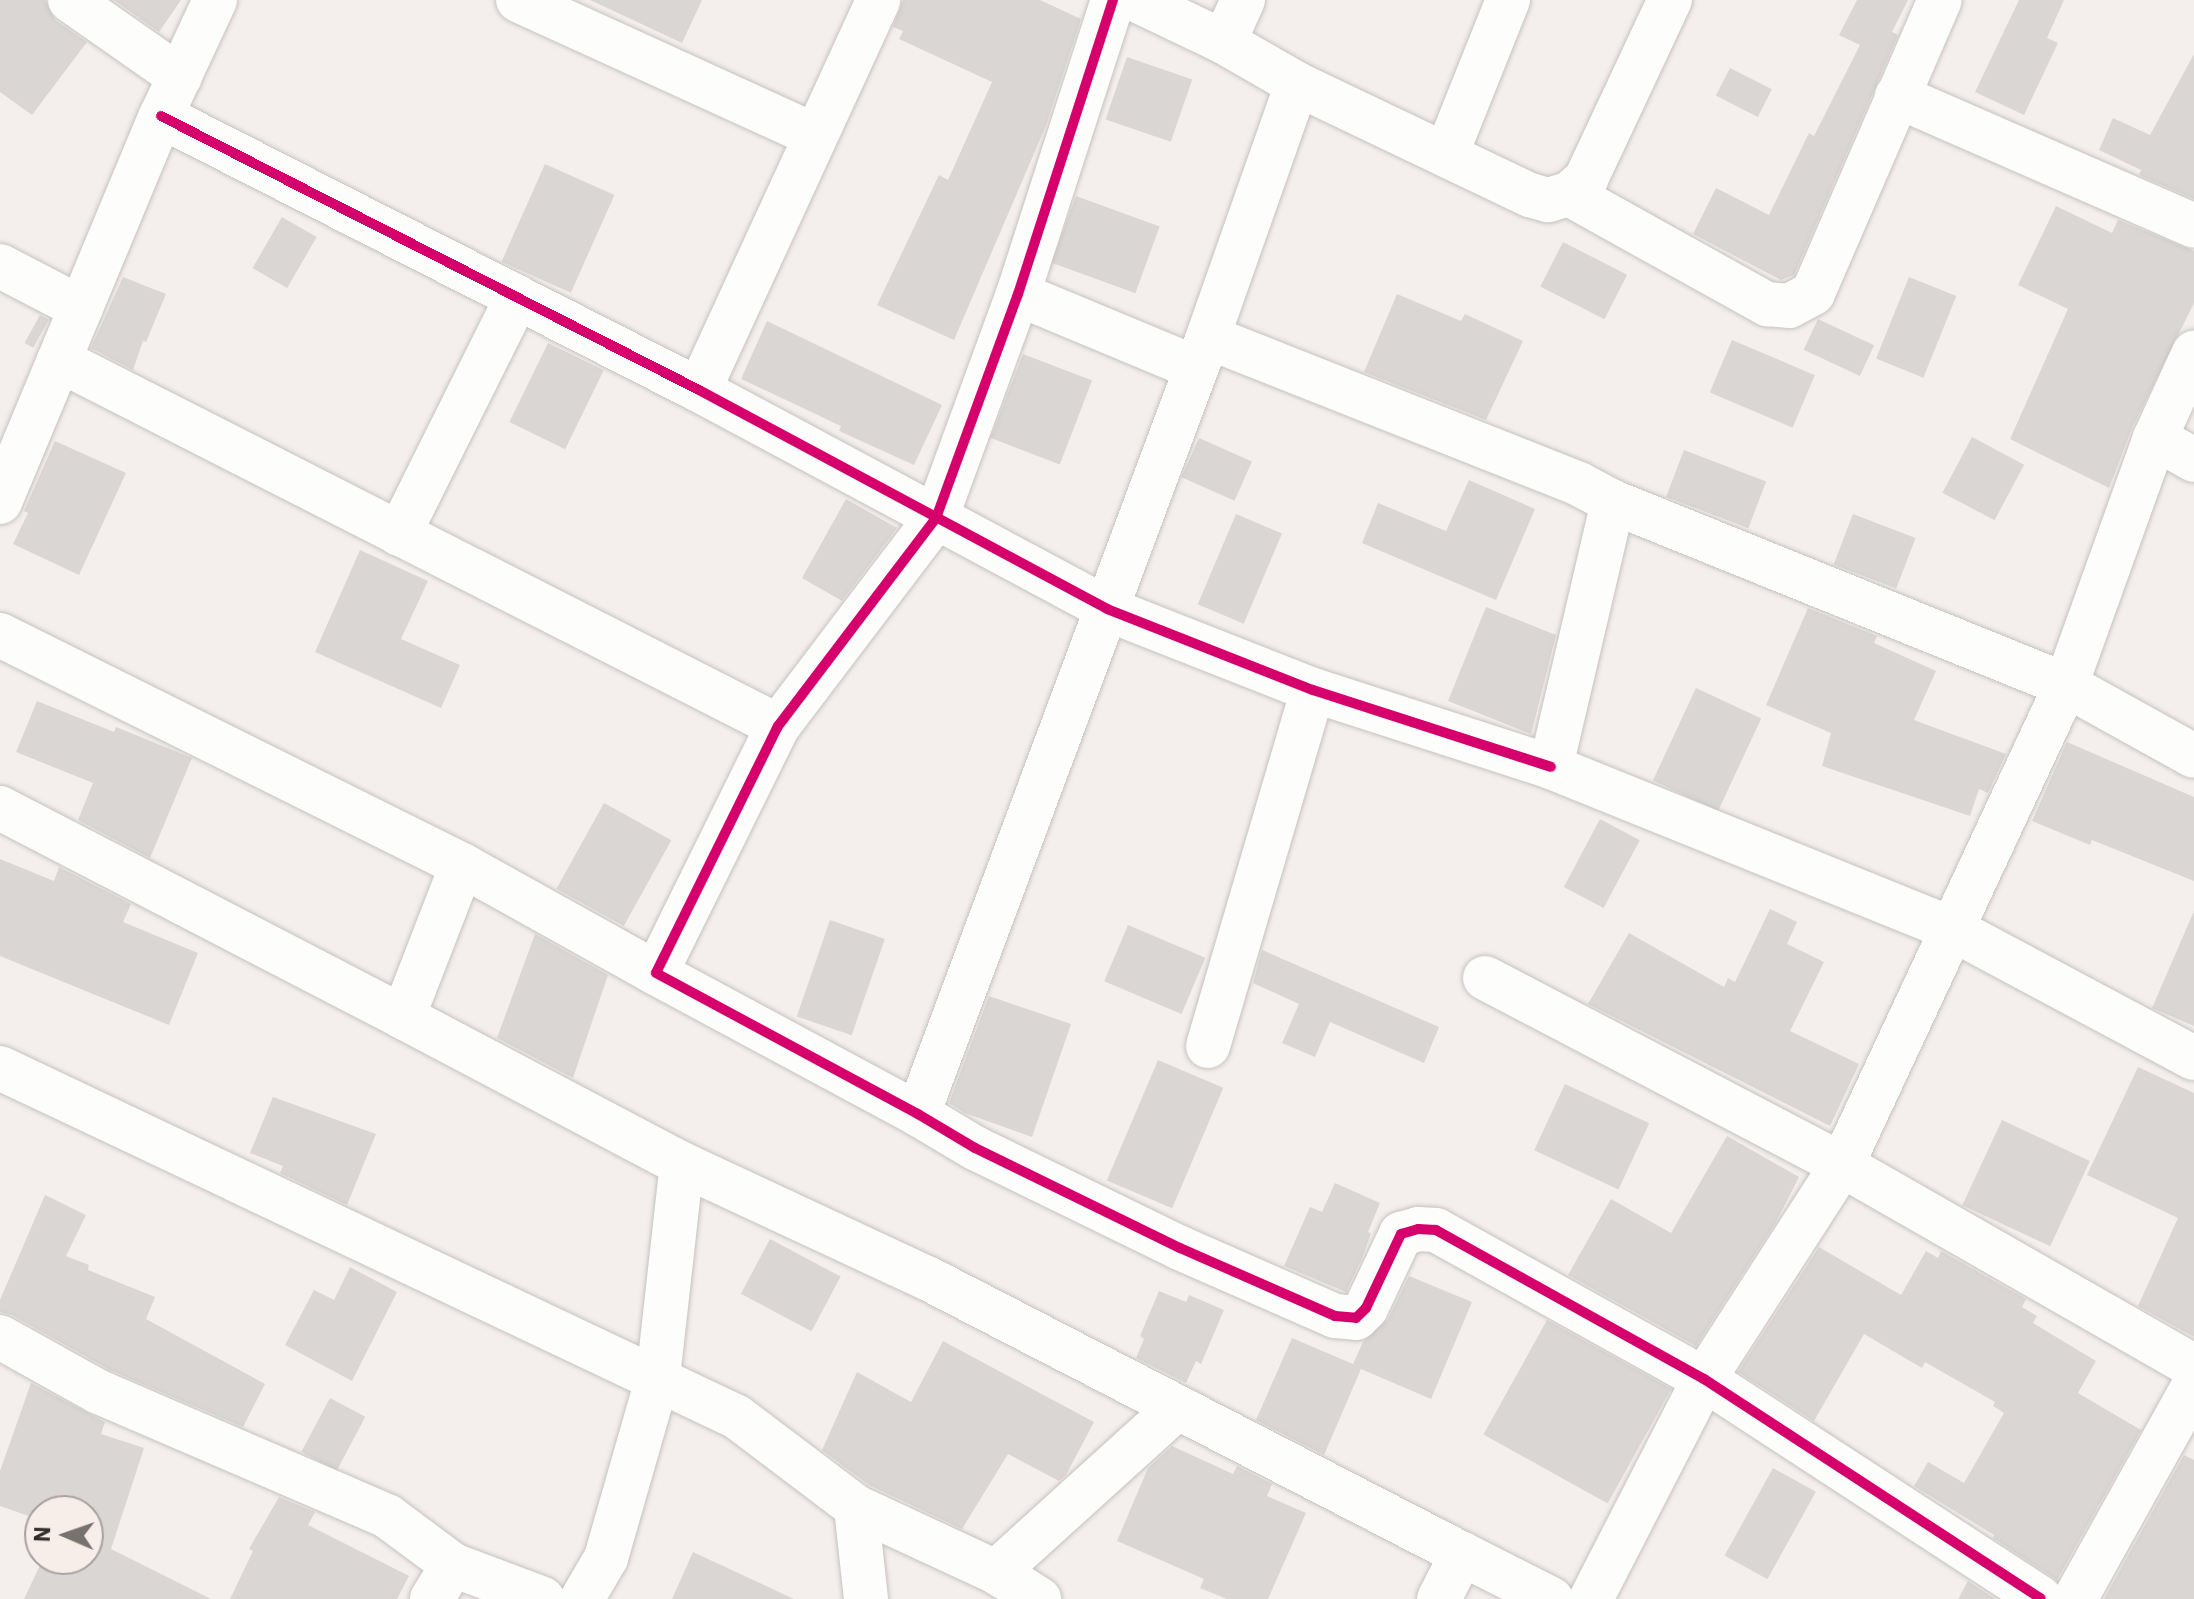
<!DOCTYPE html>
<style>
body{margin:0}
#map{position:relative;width:2194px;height:1599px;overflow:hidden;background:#f4efec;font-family:"IBM Plex Sans",sans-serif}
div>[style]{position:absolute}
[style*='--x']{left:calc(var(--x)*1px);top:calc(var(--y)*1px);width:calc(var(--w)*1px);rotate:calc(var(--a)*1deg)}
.building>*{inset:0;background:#dad6d4;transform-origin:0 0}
.roads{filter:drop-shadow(0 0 2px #c6c2c0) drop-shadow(0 0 2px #c6c2c0)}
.minor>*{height:44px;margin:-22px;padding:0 22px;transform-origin:22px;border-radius:22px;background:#fdfdfc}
.cycleway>*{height:10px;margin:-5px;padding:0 5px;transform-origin:5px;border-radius:5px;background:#d6006c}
span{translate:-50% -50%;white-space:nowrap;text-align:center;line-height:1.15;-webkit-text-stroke:7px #f8eee9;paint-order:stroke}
.north{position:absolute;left:24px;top:1495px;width:80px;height:80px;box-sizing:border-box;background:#f8eee9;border:2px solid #a9a19d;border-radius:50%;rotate:272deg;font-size:22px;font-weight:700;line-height:32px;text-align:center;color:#322e2c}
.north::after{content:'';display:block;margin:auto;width:28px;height:36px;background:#76726f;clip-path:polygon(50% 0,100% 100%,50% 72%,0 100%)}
</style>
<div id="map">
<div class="building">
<div style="clip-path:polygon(0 0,45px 0,55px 20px,87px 42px,32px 115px,0 92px)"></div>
<div style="clip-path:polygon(114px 0,181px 0,159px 32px)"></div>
<div style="clip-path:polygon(590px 0,702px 0,682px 43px)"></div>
<div style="clip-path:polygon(903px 0,1040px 0,1081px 19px,1045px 128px,954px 340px,877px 305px,939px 175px,948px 180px,992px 82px,899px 39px,903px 31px,893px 27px)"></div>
<div style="clip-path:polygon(1857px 0,1908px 0,1892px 32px,1898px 35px,1794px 275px,1781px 280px,1693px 234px,1716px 188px,1769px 215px,1809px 133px,1814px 136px,1860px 45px,1839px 35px)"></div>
<div style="clip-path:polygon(2019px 0,2064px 0,2047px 38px,2058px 43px,2024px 115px,1975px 92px)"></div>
<div style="clip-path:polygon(2194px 54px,2194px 199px,2139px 175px,2141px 170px,2099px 150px,2113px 118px,2150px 135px)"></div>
<div style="left:1127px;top:57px;width:69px;height:66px;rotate:19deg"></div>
<div style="left:1730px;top:68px;width:47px;height:31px;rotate:27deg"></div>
<div style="left:545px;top:164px;width:76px;height:107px;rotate:24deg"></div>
<div style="left:1076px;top:196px;width:89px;height:71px;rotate:20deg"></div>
<div style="clip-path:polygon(2056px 206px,2112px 233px,2118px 220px,2194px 251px,2194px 303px,2132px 428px,2109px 488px,2010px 439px,2068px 309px,2018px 285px)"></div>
<div style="left:282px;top:217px;width:40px;height:59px;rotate:30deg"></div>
<div style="left:1563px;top:242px;width:72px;height:50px;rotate:27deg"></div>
<div style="clip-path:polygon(123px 277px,166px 294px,146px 342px,143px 341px,133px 370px,91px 348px)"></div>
<div style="left:1909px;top:277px;width:51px;height:88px;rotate:22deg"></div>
<div style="clip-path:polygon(1397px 294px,1461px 321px,1465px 314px,1523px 341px,1486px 420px,1364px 372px)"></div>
<div style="left:40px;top:315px;width:10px;height:32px;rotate:29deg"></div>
<div style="left:1818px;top:319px;width:62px;height:34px;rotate:25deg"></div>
<div style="clip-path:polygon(767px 321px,942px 405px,914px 465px,839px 431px,841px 426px,741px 379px)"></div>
<div style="left:1732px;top:340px;width:90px;height:57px;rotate:23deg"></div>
<div style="left:548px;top:343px;width:62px;height:88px;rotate:26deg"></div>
<div style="left:1023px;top:354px;width:74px;height:90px;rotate:21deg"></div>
<div style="left:1972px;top:437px;width:59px;height:63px;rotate:28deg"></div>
<div style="left:1199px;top:438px;width:58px;height:43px;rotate:24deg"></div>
<div style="clip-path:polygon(55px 441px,126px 473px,79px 575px,13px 544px,28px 513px,24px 511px)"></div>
<div style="left:1684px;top:450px;width:88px;height:50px;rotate:21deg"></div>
<div style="clip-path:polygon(1469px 480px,1535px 509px,1496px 600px,1362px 543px,1378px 503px,1446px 531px)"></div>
<div style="clip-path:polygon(846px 499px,897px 528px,842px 601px,802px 578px)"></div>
<div style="left:1236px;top:514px;width:50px;height:98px;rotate:23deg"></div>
<div style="left:1853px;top:514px;width:67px;height:54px;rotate:21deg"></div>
<div style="clip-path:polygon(360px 550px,428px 581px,401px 639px,460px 665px,441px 708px,315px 652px)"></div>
<div style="clip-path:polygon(1486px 607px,1556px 635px,1531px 734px,1448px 701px)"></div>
<div style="clip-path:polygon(1808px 608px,1877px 636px,1874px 643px,1936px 671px,1914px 720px,2006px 754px,1988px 793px,1979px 789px,1970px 816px,1822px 766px,1831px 733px,1766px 705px)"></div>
<div style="left:1696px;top:688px;width:72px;height:102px;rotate:25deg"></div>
<div style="clip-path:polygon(37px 701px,114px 732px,116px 727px,192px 758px,150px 858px,78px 820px,93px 783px,16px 752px)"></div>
<div style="clip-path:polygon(2067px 742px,2194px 797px,2194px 881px,2092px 840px,2090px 845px,2032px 821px)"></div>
<div style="left:604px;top:803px;width:77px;height:98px;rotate:29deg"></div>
<div style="left:1600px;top:819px;width:45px;height:77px;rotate:28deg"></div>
<div style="clip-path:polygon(0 859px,54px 881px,59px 867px,131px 904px,123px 922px,198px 953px,169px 1025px,0 956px)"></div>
<div style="clip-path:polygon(1770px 909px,1797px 922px,1787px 944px,1824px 962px,1790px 1031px,1859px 1064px,1830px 1126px,1588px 1004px,1629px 933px,1724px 987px,1728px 978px,1735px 982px)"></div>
<div style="clip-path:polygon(2194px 911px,2194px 1026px,2152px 1008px)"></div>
<div style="left:830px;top:920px;width:58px;height:102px;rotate:19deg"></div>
<div style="left:1128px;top:925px;width:84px;height:61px;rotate:23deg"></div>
<div style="clip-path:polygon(535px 934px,608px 975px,573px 1078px,497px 1038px)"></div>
<div style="clip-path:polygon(1262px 950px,1439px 1027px,1424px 1063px,1330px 1022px,1315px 1057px,1282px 1043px,1299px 1004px,1253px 983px)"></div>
<div style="clip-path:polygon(989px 996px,1071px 1024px,1032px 1137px,965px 1113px,949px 1103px)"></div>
<div style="left:1158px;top:1060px;width:71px;height:131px;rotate:23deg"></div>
<div style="clip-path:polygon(2138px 1067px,2194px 1093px,2194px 1337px,2138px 1306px,2178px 1218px,2087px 1175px)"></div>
<div style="left:1565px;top:1084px;width:93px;height:73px;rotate:25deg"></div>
<div style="clip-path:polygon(273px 1097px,376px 1134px,347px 1205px,280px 1173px,283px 1166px,250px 1153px)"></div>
<div style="left:2002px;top:1120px;width:97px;height:94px;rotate:25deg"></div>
<div style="clip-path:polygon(1727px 1136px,1799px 1177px,1776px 1222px,1696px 1346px,1568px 1275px,1611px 1199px,1671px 1233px)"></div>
<div style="clip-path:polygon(1335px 1183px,1380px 1203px,1368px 1232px,1371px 1233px,1363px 1256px,1346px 1292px,1284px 1266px,1310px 1207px,1322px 1212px)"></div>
<div style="clip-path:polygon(45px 1195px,86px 1215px,66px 1256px,89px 1265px,88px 1270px,155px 1297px,146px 1319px,265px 1384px,243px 1427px,110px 1370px,12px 1315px,0 1312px,0 1300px)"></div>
<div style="left:770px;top:1239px;width:80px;height:62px;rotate:28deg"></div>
<div style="clip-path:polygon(1819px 1247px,1901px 1295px,1926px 1251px,1938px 1258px,1941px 1251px,2026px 1299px,2022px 1307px,2037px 1316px,2033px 1323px,2096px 1361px,2078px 1393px,2141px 1430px,2057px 1580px,1993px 1538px,1994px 1535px,1914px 1486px,1928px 1462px,1964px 1483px,2004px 1413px,1993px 1406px,1995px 1402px,1925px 1362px,1922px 1368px,1864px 1334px,1814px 1421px,1738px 1372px)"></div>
<div style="clip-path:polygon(350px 1267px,397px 1292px,352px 1381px,285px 1345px,314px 1290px,334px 1300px)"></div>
<div style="clip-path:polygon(1409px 1276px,1472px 1302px,1431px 1399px,1361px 1369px,1324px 1455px,1256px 1420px,1292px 1338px,1353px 1364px,1363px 1342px,1388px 1319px)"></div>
<div style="clip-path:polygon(1159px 1291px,1186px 1302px,1189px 1295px,1224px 1310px,1201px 1364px,1196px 1361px,1186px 1383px,1136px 1358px,1144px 1339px,1140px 1336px)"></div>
<div style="left:1547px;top:1320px;width:142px;height:131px;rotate:29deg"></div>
<div style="clip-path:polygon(943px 1341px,1094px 1422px,1066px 1475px,1059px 1481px,1008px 1454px,962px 1529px,869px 1485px,822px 1450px,857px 1372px,911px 1402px)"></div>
<div style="clip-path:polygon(31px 1383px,105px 1422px,101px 1434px,144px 1448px,111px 1549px,211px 1599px,24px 1599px,43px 1559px,88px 1559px,88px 1511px,40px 1511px,40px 1520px,0 1506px,0 1471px)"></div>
<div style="left:330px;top:1398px;width:40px;height:61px;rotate:28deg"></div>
<div style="clip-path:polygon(1172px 1446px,1233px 1474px,1237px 1466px,1272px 1484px,1267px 1496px,1306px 1513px,1268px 1599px,1227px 1599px,1200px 1588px,1204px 1579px,1117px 1541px,1148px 1468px)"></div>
<div style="clip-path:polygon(2184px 1455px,2194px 1460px,2194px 1599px,2104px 1599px)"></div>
<div style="left:1773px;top:1468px;width:49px;height:100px;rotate:29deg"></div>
<div style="clip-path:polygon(279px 1497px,315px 1512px,308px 1525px,409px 1576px,397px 1599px,230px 1599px,253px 1551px,249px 1549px)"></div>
<div style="clip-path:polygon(693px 1552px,794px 1599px,672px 1599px)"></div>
<div style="clip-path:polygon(1968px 1581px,1995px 1599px,1958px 1599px)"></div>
</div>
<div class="roads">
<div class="minor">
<div style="--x:70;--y:0;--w:134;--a:35"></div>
<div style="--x:518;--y:0;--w:325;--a:24.5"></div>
<div style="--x:1113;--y:0;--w:309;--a:107.9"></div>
<div style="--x:1018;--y:294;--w:239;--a:110.1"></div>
<div style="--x:936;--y:518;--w:261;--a:127.2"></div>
<div style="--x:778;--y:726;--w:275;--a:116.3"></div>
<div style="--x:656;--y:973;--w:298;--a:28.3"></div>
<div style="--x:918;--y:1114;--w:66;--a:30.8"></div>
<div style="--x:975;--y:1148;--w:228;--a:26"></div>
<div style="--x:1180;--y:1248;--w:169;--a:23.7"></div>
<div style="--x:1335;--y:1316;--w:21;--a:5"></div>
<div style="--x:1356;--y:1318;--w:14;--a:-45"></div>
<div style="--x:1366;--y:1308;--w:82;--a:-64.7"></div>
<div style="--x:1401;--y:1234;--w:18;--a:-16"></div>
<div style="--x:1418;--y:1229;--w:18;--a:3"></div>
<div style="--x:1436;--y:1230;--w:307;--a:29.1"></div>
<div style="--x:1704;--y:1379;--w:402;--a:33.1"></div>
<div style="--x:1136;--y:0;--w:98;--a:25.5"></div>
<div style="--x:1224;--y:42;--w:46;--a:-65.7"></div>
<div style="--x:1224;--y:42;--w:84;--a:29.9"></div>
<div style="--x:1297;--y:84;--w:268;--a:109.4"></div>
<div style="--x:1208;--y:337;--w:399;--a:21.6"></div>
<div style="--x:1579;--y:484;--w:38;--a:28"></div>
<div style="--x:1613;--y:502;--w:489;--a:22"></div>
<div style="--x:2066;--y:685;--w:146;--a:29"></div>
<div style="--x:1297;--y:84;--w:258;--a:25.5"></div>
<div style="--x:1530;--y:195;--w:19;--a:16"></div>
<div style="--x:1548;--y:200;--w:22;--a:-16"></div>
<div style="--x:1569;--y:194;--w:23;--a:-41"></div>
<div style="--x:1586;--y:179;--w:198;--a:-64.9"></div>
<div style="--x:1897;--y:96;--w:324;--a:23.6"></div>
<div style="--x:161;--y:116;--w:604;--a:26.99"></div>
<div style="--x:699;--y:390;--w:463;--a:28.2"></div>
<div style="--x:1107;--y:609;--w:221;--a:21.5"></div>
<div style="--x:1313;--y:690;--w:250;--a:17.9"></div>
<div style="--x:1446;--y:155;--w:167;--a:-68.2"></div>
<div style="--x:1569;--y:194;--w:227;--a:29.1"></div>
<div style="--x:1767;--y:304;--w:22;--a:5"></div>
<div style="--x:1789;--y:306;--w:27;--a:-28"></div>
<div style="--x:1813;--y:293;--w:319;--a:-66.6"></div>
<div style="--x:0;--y:266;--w:91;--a:27.4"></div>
<div style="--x:1018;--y:294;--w:193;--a:22.6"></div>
<div style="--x:59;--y:360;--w:807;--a:26.98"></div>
<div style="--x:699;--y:390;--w:429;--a:-65.3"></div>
<div style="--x:2155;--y:438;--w:45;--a:29.4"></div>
<div style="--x:0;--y:502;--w:418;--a:-67.4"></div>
<div style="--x:161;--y:116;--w:128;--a:-65"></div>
<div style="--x:1613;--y:502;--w:272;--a:103.2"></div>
<div style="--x:1551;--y:767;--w:435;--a:22"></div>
<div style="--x:1954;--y:930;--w:272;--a:28.1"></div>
<div style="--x:399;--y:534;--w:265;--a:-63.5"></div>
<div style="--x:0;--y:635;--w:516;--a:26.47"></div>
<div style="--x:0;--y:808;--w:454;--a:27.4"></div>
<div style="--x:656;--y:973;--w:222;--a:-150.9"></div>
<div style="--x:462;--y:865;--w:163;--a:111.2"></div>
<div style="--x:403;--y:1017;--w:315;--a:27.8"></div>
<div style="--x:682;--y:1164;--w:270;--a:25"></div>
<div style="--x:927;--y:1278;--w:602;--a:27.29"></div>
<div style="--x:1485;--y:978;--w:403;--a:27.6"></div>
<div style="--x:1842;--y:1165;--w:406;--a:29.8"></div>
<div style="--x:1208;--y:1046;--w:371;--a:-73.6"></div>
<div style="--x:0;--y:1068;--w:815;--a:25.34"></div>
<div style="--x:737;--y:1417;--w:149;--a:37.1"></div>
<div style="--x:856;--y:1507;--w:154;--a:24.9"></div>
<div style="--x:996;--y:1572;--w:51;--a:32.1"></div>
<div style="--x:918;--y:1114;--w:829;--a:-69.53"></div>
<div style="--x:0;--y:1337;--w:113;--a:29.1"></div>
<div style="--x:99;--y:1392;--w:314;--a:23.3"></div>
<div style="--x:387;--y:1516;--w:82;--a:36.6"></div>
<div style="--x:453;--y:1565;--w:40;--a:122"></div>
<div style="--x:856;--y:1507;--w:93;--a:83.8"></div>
<div style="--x:453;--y:1565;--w:96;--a:20.7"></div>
<div style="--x:996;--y:1572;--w:244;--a:-42.2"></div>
<div style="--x:582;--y:1599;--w:48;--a:-59.7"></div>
<div style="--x:606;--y:1558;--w:188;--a:-74"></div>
<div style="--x:658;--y:1377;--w:214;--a:-83.6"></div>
<div style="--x:1439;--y:1599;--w:51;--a:-62.9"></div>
<div style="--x:1462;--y:1554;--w:100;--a:26.8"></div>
<div style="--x:1591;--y:1599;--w:247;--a:-62.8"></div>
<div style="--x:1704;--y:1379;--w:255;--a:-57.2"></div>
<div style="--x:1842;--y:1165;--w:530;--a:-64.98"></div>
<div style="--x:2066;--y:685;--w:263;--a:-70.2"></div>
<div style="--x:2155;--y:438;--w:94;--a:-65.4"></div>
<div style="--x:2075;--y:1599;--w:245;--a:-60.9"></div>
</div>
</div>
<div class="cycleway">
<div style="--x:1113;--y:0;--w:309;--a:107.9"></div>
<div style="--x:1018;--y:294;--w:239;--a:110.1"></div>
<div style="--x:936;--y:518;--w:261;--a:127.2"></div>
<div style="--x:778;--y:726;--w:275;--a:116.3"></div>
<div style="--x:656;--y:973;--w:298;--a:28.3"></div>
<div style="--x:918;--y:1114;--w:66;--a:30.8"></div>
<div style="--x:975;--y:1148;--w:228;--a:26"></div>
<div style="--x:1180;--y:1248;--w:169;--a:23.7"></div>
<div style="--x:1335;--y:1316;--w:21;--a:5"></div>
<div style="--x:1356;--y:1318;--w:14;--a:-45"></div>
<div style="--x:1366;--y:1308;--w:82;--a:-64.7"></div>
<div style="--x:1401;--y:1234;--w:18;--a:-16"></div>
<div style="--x:1418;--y:1229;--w:18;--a:3"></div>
<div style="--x:1436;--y:1230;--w:307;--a:29.1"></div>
<div style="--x:1704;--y:1379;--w:402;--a:33.1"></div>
<div style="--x:161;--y:116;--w:604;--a:26.99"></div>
<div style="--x:699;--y:390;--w:463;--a:28.2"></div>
<div style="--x:1107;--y:609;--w:221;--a:21.5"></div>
<div style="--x:1313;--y:690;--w:250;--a:17.9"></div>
</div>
<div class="north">N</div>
</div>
